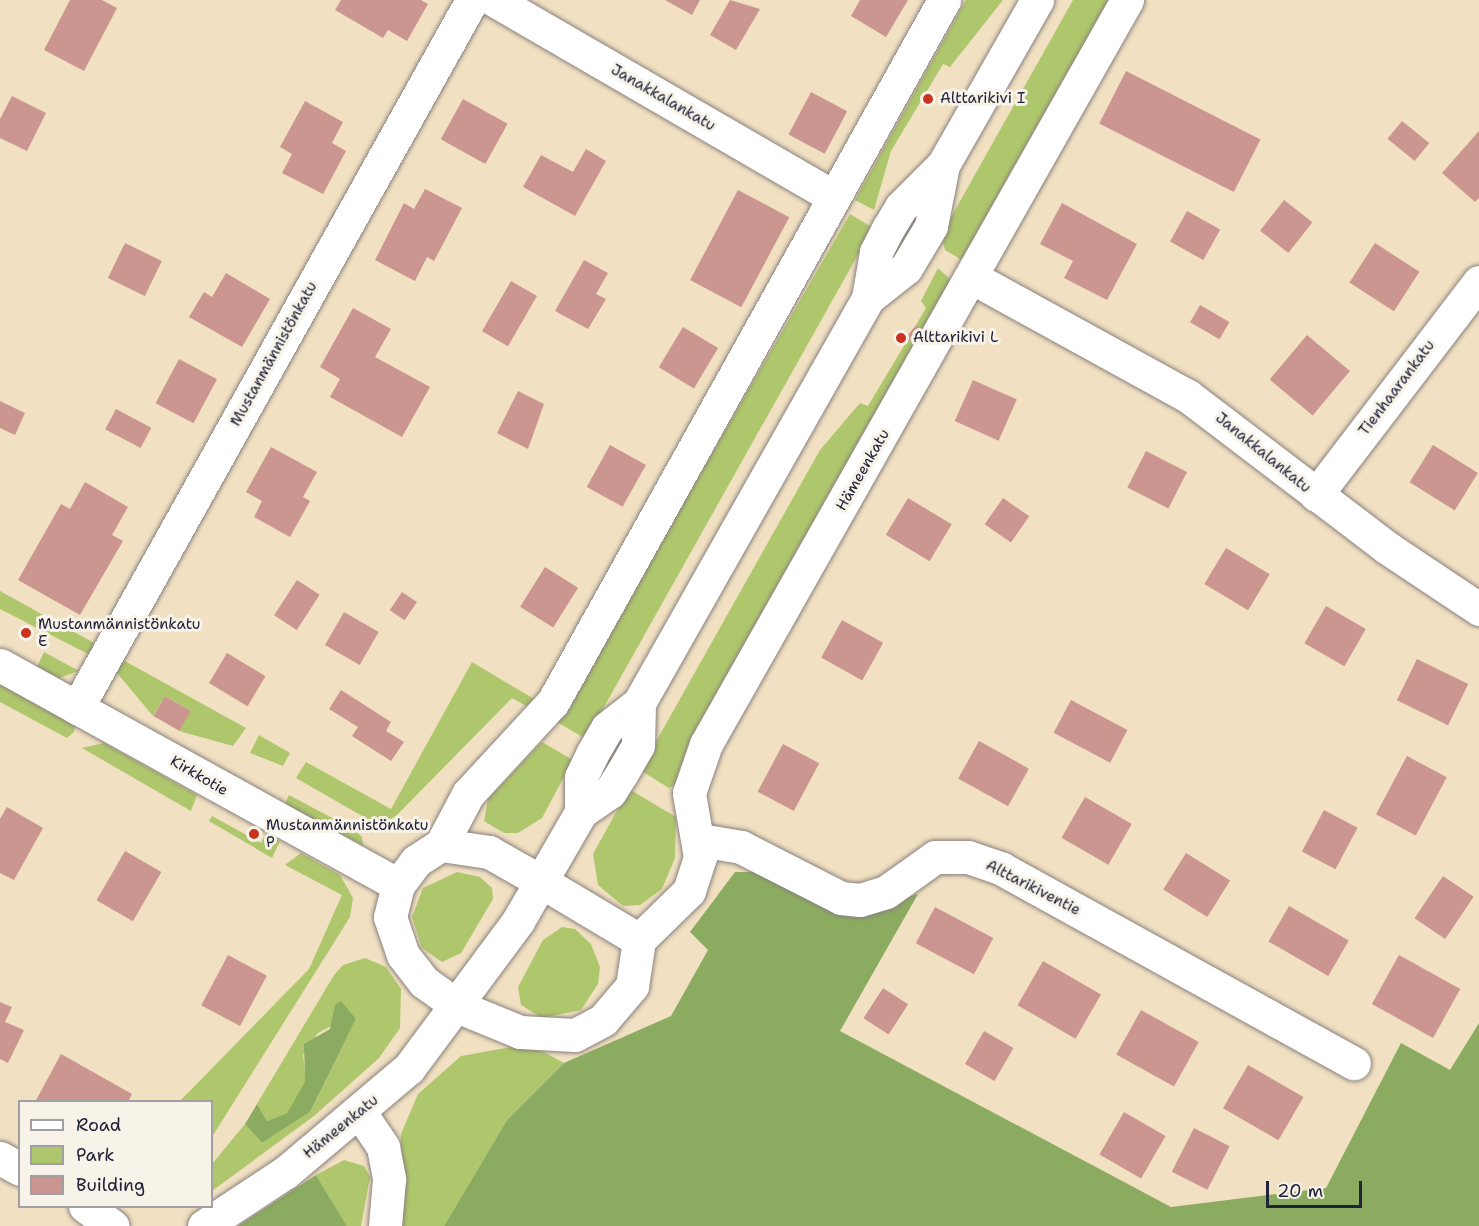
<!DOCTYPE html>
<meta charset="utf-8">
<style>
body{margin:0}
#map{position:relative;width:1479px;height:1226px;overflow:hidden;background:#f1e0c2;font-family:"Shantell Sans",sans-serif}
div>[style]{position:absolute}
[style*='--x']{left:calc(var(--x)*1px);top:calc(var(--y)*1px);width:calc(var(--w)*1px);rotate:calc(var(--a)*1deg)}
.green>*{inset:0;background:#afc76c}
.forest>*{inset:0;background:#8bac60}
.building>*{inset:0;background:#cb968f;transform-origin:0 0}
.roads{filter:drop-shadow(0 0 2px #8a817e) drop-shadow(0 0 2px #8a817e)}
.minor>*{height:33px;margin:-16.5px;padding:0 16.5px;transform-origin:16.5px;border-radius:16.5px;background:#fff}
.tertiary>*{height:33px;margin:-16.5px;padding:0 16.5px;transform-origin:16.5px;border-radius:16.5px;background:#fff}
.secondary>*{height:33px;margin:-16.5px;padding:0 16.5px;transform-origin:16.5px;border-radius:16.5px;background:#fff}
.dots>*{width:16px;height:16px;translate:-50% -50%;box-sizing:border-box;border:3px solid #f7f3e8;border-radius:50%}
span{translate:-50% -50%;white-space:nowrap;text-align:center;line-height:1.15;-webkit-text-stroke:6px #f7f3e8;paint-order:stroke}
.street-label{font-size:15px;color:#22223b}
.poi-label{font-size:15px;color:#22223b}
.left{translate:0 -50%;text-align:left}
.legend{position:absolute;left:18px;top:1100px;width:195px;height:108px;box-sizing:border-box;background:#f7f3e8;border:2px solid #a29fa3;margin:0;padding:8px 10px;list-style:none;font-size:18px;color:#22223b}
.legend li{display:flex;align-items:center;gap:12px;height:30px}
.legend b{width:30px;border:2px solid #a29fa3}
.scale{position:absolute;left:1266px;top:1181px;width:96px;height:27px;box-sizing:border-box;border:3px solid #22223b;border-top:0;padding-left:8px;font-size:18px;line-height:21px;white-space:nowrap;color:#22223b;-webkit-text-stroke:4px #f7f3e8;paint-order:stroke}
</style>
<div id="map">
<div class="green">
<div style="clip-path:polygon(966px 0,1003px 0,950px 67px,943px 64px,891px 151px,874px 210px,855px 200px)"></div>
<div style="clip-path:polygon(1073px 0,1110px 0,962px 260px,945px 250px,941px 235px)"></div>
<div style="clip-path:polygon(850px 214px,873px 228px,586px 739px,557px 722px)"></div>
<div style="clip-path:polygon(938px 268px,952px 281px,677px 783px,669px 788px,640px 770px,820px 450px,860px 403px,868px 406px,908px 339px,913px 342px,921px 329px,916px 325px,926px 308px,921px 301px)"></div>
<div style="clip-path:polygon(0 591px,96px 644px,90px 655px,0 609px)"></div>
<div style="clip-path:polygon(44px 652px,79px 671px,59px 678px,37px 667px)"></div>
<div style="clip-path:polygon(123px 660px,246px 728px,233px 746px,179px 731px,191px 711px,165px 696px,153px 716px,117px 673px)"></div>
<div style="clip-path:polygon(472px 662px,534px 699px,526px 706px,512px 698px,396px 816px,384px 822px,369px 820px,296px 778px,306px 762px,391px 809px)"></div>
<div style="clip-path:polygon(0 684px,75px 726px,74px 732px,67px 738px,0 702px)"></div>
<div style="clip-path:polygon(259px 735px,290px 753px,283px 766px,250px 753px)"></div>
<div style="clip-path:polygon(542px 742px,573px 760px,542px 818px,518px 833px,504px 833px,484px 821px,488px 799px)"></div>
<div style="clip-path:polygon(104px 743px,197px 795px,191px 811px,82px 748px)"></div>
<div style="clip-path:polygon(629px 789px,676px 817px,675px 858px,662px 889px,640px 905px,623px 906px,598px 885px,593px 854px)"></div>
<div style="clip-path:polygon(289px 795px,353px 829px,362px 837px,363px 845px,284px 806px)"></div>
<div style="clip-path:polygon(212px 816px,261px 843px,266px 833px,280px 841px,272px 858px,209px 821px)"></div>
<div style="clip-path:polygon(301px 853px,340px 875px,353px 898px,350px 917px,212px 1137px,212px 1102px,180px 1101px,309px 969px,342px 895px,285px 865px)"></div>
<div style="clip-path:polygon(457px 872px,480px 877px,492px 888px,493px 899px,461px 953px,442px 962px,422px 948px,412px 917px,423px 888px)"></div>
<div style="clip-path:polygon(562px 927px,575px 929px,591px 944px,600px 967px,598px 984px,581px 1010px,542px 1018px,521px 1005px,518px 987px,543px 940px)"></div>
<div style="clip-path:polygon(365px 958px,386px 967px,401px 989px,400px 1028px,379px 1058px,314px 1116px,212px 1191px,212px 1164px,245px 1124px,262px 1143px,310px 1112px,356px 1019px,335px 1005px,333px 1025px,318px 1033px,303px 1055px,306px 1082px,287px 1113px,267px 1121px,257px 1104px,334px 975px,343px 965px)"></div>
<div style="clip-path:polygon(511px 1047px,542px 1051px,564px 1063px,507px 1120px,444px 1226px,398px 1226px,401px 1134px,418px 1094px,461px 1056px)"></div>
<div style="clip-path:polygon(344px 1160px,364px 1166px,370px 1177px,361px 1226px,347px 1226px,316px 1175px)"></div>
</div>
<div class="forest">
<div style="clip-path:polygon(735px 872px,752px 872px,849px 916px,918px 894px,840px 1031px,1171px 1207px,1326px 1188px,1401px 1043px,1450px 1070px,1479px 1023px,1479px 1226px,444px 1226px,507px 1120px,564px 1063px,671px 1016px,708px 950px,690px 932px)"></div>
<div style="clip-path:polygon(341px 1001px,356px 1019px,310px 1112px,262px 1143px,245px 1124px,257px 1104px,267px 1121px,287px 1113px,305px 1082px,304px 1044px,330px 1029px,335px 1005px)"></div>
<div style="clip-path:polygon(316px 1175px,347px 1226px,238px 1226px)"></div>
</div>
<div class="building">
<div style="clip-path:polygon(70px 0,102px 0,117px 8px,84px 71px,44px 50px)"></div>
<div style="clip-path:polygon(341px 0,421px 0,428px 4px,407px 41px,388px 30px,383px 38px,335px 10px)"></div>
<div style="clip-path:polygon(665px 0,700px 0,692px 15px)"></div>
<div style="clip-path:polygon(730px 0,760px 9px,736px 50px,710px 35px)"></div>
<div style="clip-path:polygon(860px 0,908px 0,886px 37px,851px 16px)"></div>
<div style="left:1126px;top:71px;width:151px;height:59px;rotate:27deg"></div>
<div style="left:811px;top:92px;width:41px;height:48px;rotate:28deg"></div>
<div style="clip-path:polygon(12px 96px,46px 113px,27px 151px,0 138px,0 119px)"></div>
<div style="left:463px;top:99px;width:51px;height:46px;rotate:29deg"></div>
<div style="clip-path:polygon(305px 101px,343px 122px,332px 143px,346px 151px,323px 194px,282px 173px,292px 154px,280px 147px)"></div>
<div style="left:1402px;top:121px;width:35px;height:23px;rotate:39deg"></div>
<div style="clip-path:polygon(1479px 131px,1479px 198px,1475px 202px,1442px 173px)"></div>
<div style="clip-path:polygon(586px 149px,606px 161px,575px 216px,523px 187px,541px 155px,573px 172px)"></div>
<div style="clip-path:polygon(425px 189px,462px 208px,434px 261px,427px 257px,415px 281px,375px 260px,404px 203px,414px 209px)"></div>
<div style="left:738px;top:190px;width:58px;height:102px;rotate:28deg"></div>
<div style="left:1284px;top:200px;width:36px;height:39px;rotate:38deg"></div>
<div style="clip-path:polygon(1062px 203px,1137px 244px,1107px 300px,1064px 278px,1073px 261px,1040px 244px)"></div>
<div style="left:1187px;top:211px;width:38px;height:35px;rotate:29deg"></div>
<div style="left:125px;top:243px;width:41px;height:39px;rotate:26deg"></div>
<div style="left:1375px;top:243px;width:53px;height:47px;rotate:33deg"></div>
<div style="clip-path:polygon(584px 260px,608px 273px,596px 294px,606px 299px,588px 329px,555px 311px)"></div>
<div style="clip-path:polygon(226px 273px,270px 299px,242px 347px,189px 317px,204px 292px,212px 297px)"></div>
<div style="left:511px;top:281px;width:30px;height:58px;rotate:30deg"></div>
<div style="left:1200px;top:305px;width:34px;height:20px;rotate:30deg"></div>
<div style="clip-path:polygon(353px 308px,391px 329px,375px 357px,430px 387px,402px 437px,330px 397px,340px 379px,320px 367px)"></div>
<div style="left:916px;top:325px;width:6px;height:16px;rotate:39deg"></div>
<div style="left:683px;top:327px;width:41px;height:47px;rotate:31deg"></div>
<div style="left:1307px;top:335px;width:56px;height:58px;rotate:40deg"></div>
<div style="left:179px;top:359px;width:43px;height:50px;rotate:28deg"></div>
<div style="left:973px;top:380px;width:48px;height:45px;rotate:24deg"></div>
<div style="clip-path:polygon(518px 391px,544px 404px,528px 449px,497px 433px)"></div>
<div style="clip-path:polygon(0 401px,25px 413px,15px 435px,0 428px)"></div>
<div style="left:116px;top:409px;width:40px;height:23px;rotate:28deg"></div>
<div style="left:610px;top:445px;width:41px;height:48px;rotate:29deg"></div>
<div style="left:1433px;top:445px;width:53px;height:44px;rotate:32deg"></div>
<div style="clip-path:polygon(271px 447px,317px 472px,303px 497px,310px 501px,290px 537px,254px 517px,262px 501px,246px 492px)"></div>
<div style="left:1146px;top:451px;width:46px;height:41px;rotate:27deg"></div>
<div style="clip-path:polygon(85px 482px,128px 507px,112px 535px,123px 541px,80px 615px,18px 580px,61px 504px,70px 509px)"></div>
<div style="left:908px;top:498px;width:51px;height:43px;rotate:31deg"></div>
<div style="left:1003px;top:498px;width:32px;height:32px;rotate:35deg"></div>
<div style="left:1226px;top:548px;width:51px;height:42px;rotate:31deg"></div>
<div style="left:545px;top:567px;width:39px;height:47px;rotate:32deg"></div>
<div style="left:297px;top:580px;width:27px;height:42px;rotate:33deg"></div>
<div style="left:402px;top:592px;width:18px;height:22px;rotate:34deg"></div>
<div style="left:1326px;top:606px;width:46px;height:43px;rotate:30deg"></div>
<div style="left:344px;top:612px;width:40px;height:38px;rotate:30deg"></div>
<div style="left:842px;top:620px;width:47px;height:43px;rotate:29deg"></div>
<div style="left:227px;top:653px;width:45px;height:35px;rotate:31deg"></div>
<div style="left:1417px;top:659px;width:57px;height:46px;rotate:26deg"></div>
<div style="clip-path:polygon(341px 690px,391px 722px,386px 731px,404px 742px,391px 761px,352px 736px,358px 727px,329px 709px)"></div>
<div style="left:165px;top:696px;width:30px;height:23px;rotate:30deg"></div>
<div style="left:1071px;top:700px;width:64px;height:37px;rotate:28deg"></div>
<div style="left:979px;top:741px;width:57px;height:43px;rotate:29deg"></div>
<div style="left:783px;top:744px;width:41px;height:54px;rotate:28deg"></div>
<div style="left:1407px;top:756px;width:45px;height:66px;rotate:28deg"></div>
<div style="left:1085px;top:797px;width:54px;height:47px;rotate:30deg"></div>
<div style="clip-path:polygon(7px 807px,43px 828px,14px 880px,0 873px,0 819px)"></div>
<div style="left:1324px;top:810px;width:38px;height:47px;rotate:28deg"></div>
<div style="left:125px;top:851px;width:42px;height:57px;rotate:30deg"></div>
<div style="left:1186px;top:853px;width:52px;height:43px;rotate:32deg"></div>
<div style="left:1443px;top:876px;width:37px;height:51px;rotate:34deg"></div>
<div style="left:1289px;top:906px;width:69px;height:41px;rotate:30deg"></div>
<div style="left:935px;top:907px;width:66px;height:41px;rotate:28deg"></div>
<div style="left:228px;top:955px;width:44px;height:57px;rotate:28deg"></div>
<div style="left:1399px;top:955px;width:70px;height:56px;rotate:29deg"></div>
<div style="left:1043px;top:961px;width:67px;height:51px;rotate:30deg"></div>
<div style="left:883px;top:988px;width:30px;height:36px;rotate:33deg"></div>
<div style="clip-path:polygon(0 1002px,12px 1007px,5px 1022px,24px 1030px,8px 1063px,0 1059px)"></div>
<div style="left:1141px;top:1010px;width:66px;height:51px;rotate:29deg"></div>
<div style="left:984px;top:1031px;width:34px;height:38px;rotate:30deg"></div>
<div style="clip-path:polygon(61px 1054px,132px 1094px,128px 1102px,35px 1102px)"></div>
<div style="left:1248px;top:1065px;width:64px;height:50px;rotate:30deg"></div>
<div style="left:1124px;top:1112px;width:48px;height:49px;rotate:30deg"></div>
<div style="left:1194px;top:1128px;width:40px;height:49px;rotate:27deg"></div>
</div>
<div class="roads">
<div class="minor">
<div style="--x:494;--y:0;--w:391;--a:30.1"></div>
<div style="--x:973;--y:278;--w:245;--a:28.8"></div>
<div style="--x:1188;--y:396;--w:249;--a:37.3"></div>
<div style="--x:1386;--y:547;--w:112;--a:33.7"></div>
<div style="--x:1316;--y:495;--w:268;--a:-52.6"></div>
<div style="--x:77;--y:708;--w:811;--a:-60.84"></div>
<div style="--x:700;--y:840;--w:42;--a:9.7"></div>
<div style="--x:741;--y:847;--w:112;--a:27"></div>
<div style="--x:841;--y:898;--w:19;--a:6"></div>
<div style="--x:860;--y:900;--w:27;--a:-17"></div>
<div style="--x:886;--y:892;--w:60;--a:-35.5"></div>
<div style="--x:935;--y:857;--w:33;--a:0"></div>
<div style="--x:968;--y:857;--w:36;--a:19"></div>
<div style="--x:1002;--y:869;--w:402;--a:28.9"></div>
<div style="--x:441;--y:845;--w:58;--a:-62.1"></div>
<div style="--x:468;--y:794;--w:125;--a:-47.3"></div>
<div style="--x:553;--y:702;--w:804;--a:-60.88"></div>
<div style="--x:542;--y:882;--w:113;--a:30.9"></div>
<div style="--x:639;--y:940;--w:70;--a:-44.4"></div>
<div style="--x:689;--y:891;--w:36;--a:-72"></div>
<div style="--x:700;--y:857;--w:65;--a:-99.8"></div>
<div style="--x:689;--y:793;--w:52;--a:-70.9"></div>
<div style="--x:706;--y:744;--w:855;--a:-60.5"></div>
<div style="--x:459;--y:1007;--w:66;--a:22.3"></div>
<div style="--x:520;--y:1032;--w:55;--a:3.1"></div>
<div style="--x:575;--y:1035;--w:32;--a:-28"></div>
<div style="--x:603;--y:1020;--w:45;--a:-49.5"></div>
<div style="--x:632;--y:986;--w:47;--a:-81.3"></div>
<div style="--x:361;--y:1114;--w:40;--a:56"></div>
<div style="--x:383;--y:1147;--w:33;--a:79"></div>
<div style="--x:389;--y:1179;--w:47;--a:94.9"></div>
<div style="--x:0;--y:1158;--w:23;--a:29"></div>
<div style="--x:85;--y:1206;--w:34;--a:36"></div>
</div>
<div class="tertiary">
<div style="--x:0;--y:665;--w:455;--a:28.9"></div>
<div style="--x:459;--y:1007;--w:43;--a:-144.5"></div>
<div style="--x:424;--y:982;--w:34;--a:-128"></div>
<div style="--x:403;--y:955;--w:40;--a:-108.9"></div>
<div style="--x:390;--y:917;--w:33;--a:-76"></div>
<div style="--x:398;--y:885;--w:30;--a:-53"></div>
<div style="--x:416;--y:861;--w:30;--a:-33"></div>
<div style="--x:441;--y:845;--w:49;--a:8.3"></div>
<div style="--x:489;--y:852;--w:61;--a:29.5"></div>
</div>
<div class="secondary">
<div style="--x:868;--y:298;--w:48;--a:-38.3"></div>
<div style="--x:906;--y:268;--w:49;--a:-59.2"></div>
<div style="--x:931;--y:226;--w:62;--a:-78.9"></div>
<div style="--x:581;--y:812;--w:35;--a:-90"></div>
<div style="--x:581;--y:777;--w:25;--a:-64"></div>
<div style="--x:592;--y:754;--w:30;--a:-60"></div>
<div style="--x:607;--y:728;--w:41;--a:-38"></div>
<div style="--x:639;--y:703;--w:465;--a:-60.5"></div>
<div style="--x:868;--y:298;--w:47;--a:-80.1"></div>
<div style="--x:876;--y:252;--w:28;--a:-63"></div>
<div style="--x:889;--y:227;--w:23;--a:-59"></div>
<div style="--x:901;--y:207;--w:59;--a:-45"></div>
<div style="--x:943;--y:165;--w:190;--a:-60.3"></div>
<div style="--x:204;--y:1226;--w:98;--a:-33.4"></div>
<div style="--x:286;--y:1172;--w:161;--a:-40.2"></div>
<div style="--x:409;--y:1068;--w:183;--a:-53.4"></div>
<div style="--x:518;--y:921;--w:126;--a:-60"></div>
<div style="--x:581;--y:812;--w:35;--a:-35"></div>
<div style="--x:610;--y:792;--w:22;--a:-58"></div>
<div style="--x:622;--y:773;--w:32;--a:-60"></div>
<div style="--x:638;--y:745;--w:42;--a:-88.6"></div>
</div>
</div>
<div class="dots">
<div style="left:928px;top:99px;background:#c8321e"></div>
<div style="left:901px;top:338px;background:#c8321e"></div>
<div style="left:26px;top:633px;background:#c8321e"></div>
<div style="left:254px;top:834px;background:#c8321e"></div>
</div>
<div class="street-label">
<span style="left:663px;top:98px;rotate:30deg">Janakkalankatu</span>
<span style="left:274px;top:354px;rotate:-61deg">Mustanmännistönkatu</span>
<span style="left:1397px;top:388px;rotate:-53deg">Tienhaarankatu</span>
<span style="left:1263px;top:453px;rotate:39deg">Janakkalankatu</span>
<span style="left:863px;top:470px;rotate:-60deg">Hämeenkatu</span>
<span style="left:199px;top:776px;rotate:30deg">Kirkkotie</span>
<span style="left:1033px;top:888px;rotate:27deg">Alttarikiventie</span>
<span style="left:341px;top:1127px;rotate:-39deg">Hämeenkatu</span>
</div>
<div class="poi-label">
<span class="left" style="left:940px;top:99px">Alttarikivi I</span>
<span class="left" style="left:913px;top:338px">Alttarikivi L</span>
<span class="left" style="left:38px;top:633px">Mustanmännistönkatu<br>E</span>
<span class="left" style="left:266px;top:834px">Mustanmännistönkatu<br>P</span>
</div>
<ul class="legend">
<li><b style="height:8px;background:#fff"></b>Road</li>
<li><b style="height:16px;background:#afc76c"></b>Park</li>
<li><b style="height:16px;background:#cb968f"></b>Building</li>
</ul>
<div class="scale">20 m</div>
</div>
